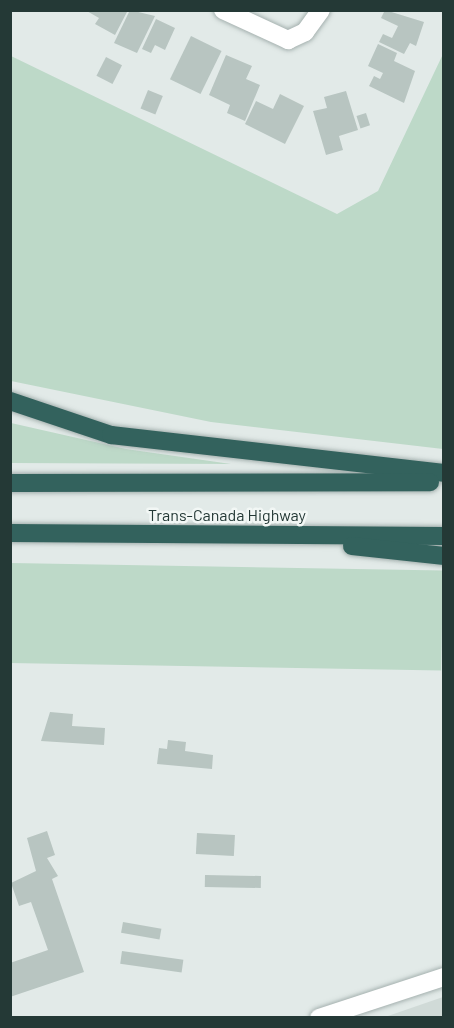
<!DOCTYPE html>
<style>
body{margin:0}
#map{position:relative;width:454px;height:1028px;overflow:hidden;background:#e2eae8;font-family:Barlow,sans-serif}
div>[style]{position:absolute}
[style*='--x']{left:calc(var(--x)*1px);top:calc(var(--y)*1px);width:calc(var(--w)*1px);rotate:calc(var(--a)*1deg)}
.built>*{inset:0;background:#d0dad7}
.green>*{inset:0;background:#bdd9c8;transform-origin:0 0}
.building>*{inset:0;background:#b8c5c1;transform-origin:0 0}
.roads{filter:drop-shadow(0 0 2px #a5b1af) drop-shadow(0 0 2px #a5b1af)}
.street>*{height:18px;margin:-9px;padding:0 9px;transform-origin:9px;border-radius:9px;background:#fff}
.secondary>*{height:18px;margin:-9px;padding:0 9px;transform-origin:9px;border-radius:9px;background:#fff}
.highway>*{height:18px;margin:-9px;padding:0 9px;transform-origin:9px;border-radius:9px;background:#33625d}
span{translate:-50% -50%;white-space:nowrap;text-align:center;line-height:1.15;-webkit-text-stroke:5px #f2f7f5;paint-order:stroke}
.street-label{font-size:16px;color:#243936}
.frame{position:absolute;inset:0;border:12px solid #243936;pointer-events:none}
</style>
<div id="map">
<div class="built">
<div style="clip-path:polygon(443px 997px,443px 1017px,385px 1017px)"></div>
</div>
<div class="green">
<div style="clip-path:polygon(443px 54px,443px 449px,211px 422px,11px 381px,11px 56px,337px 214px,378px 191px)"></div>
<div style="clip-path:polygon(11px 423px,126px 449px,231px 464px,11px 463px)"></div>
<div style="left:11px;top:563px;width:432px;height:100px;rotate:1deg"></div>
</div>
<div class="building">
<div style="clip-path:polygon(85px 10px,128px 10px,115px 35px,95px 24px,99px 18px)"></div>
<div style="clip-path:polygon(130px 10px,155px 16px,137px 53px,114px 43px)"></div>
<div style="clip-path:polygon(385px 10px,424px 22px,416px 46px,410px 43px,404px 54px,379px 42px,383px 34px,392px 38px,398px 26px,381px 18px)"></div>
<div style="clip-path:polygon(156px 19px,175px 28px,165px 50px,155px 45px,151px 53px,142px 49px)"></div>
<div style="left:191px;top:36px;width:34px;height:48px;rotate:26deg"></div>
<div style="clip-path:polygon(378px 44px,397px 53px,394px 61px,415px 71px,404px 103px,369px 86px,374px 76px,380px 79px,383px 73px,368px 66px)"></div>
<div style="clip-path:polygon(226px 55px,252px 66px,246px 79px,260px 85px,245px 121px,227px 113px,230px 105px,209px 95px)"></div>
<div style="left:106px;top:57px;width:18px;height:21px;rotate:27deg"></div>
<div style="left:148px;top:90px;width:16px;height:20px;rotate:22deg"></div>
<div style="clip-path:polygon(346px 91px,358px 130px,339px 136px,343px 150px,326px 155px,313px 111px,327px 108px,324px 97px)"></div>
<div style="clip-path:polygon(280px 94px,304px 106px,285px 144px,245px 124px,256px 101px,273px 109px)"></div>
<div style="left:366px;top:113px;width:13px;height:10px;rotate:72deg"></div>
<div style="clip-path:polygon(50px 712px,73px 714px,72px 726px,105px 728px,104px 745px,41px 741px)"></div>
<div style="clip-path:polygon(168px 740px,186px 742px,185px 751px,213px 755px,212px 769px,157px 764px,159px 748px,167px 749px)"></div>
<div style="clip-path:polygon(47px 831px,55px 855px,47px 858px,58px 876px,52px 879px,84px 972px,10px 997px,10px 963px,48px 950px,31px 902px,19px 906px,11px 883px,36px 871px,27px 838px)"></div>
<div style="left:197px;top:833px;width:38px;height:21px;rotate:3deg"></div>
<div style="left:205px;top:875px;width:56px;height:12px;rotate:1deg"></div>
<div style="left:123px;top:922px;width:39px;height:11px;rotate:10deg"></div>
<div style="left:122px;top:951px;width:62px;height:13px;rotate:8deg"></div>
</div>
<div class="roads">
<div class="street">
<div style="--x:223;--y:10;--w:72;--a:24.8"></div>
<div style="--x:288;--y:40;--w:19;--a:-25"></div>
<div style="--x:305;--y:32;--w:27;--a:-54"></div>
</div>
<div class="secondary">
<div style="--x:319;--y:1018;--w:132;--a:-18.2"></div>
</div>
<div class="highway">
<div style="--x:10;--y:401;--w:107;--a:18.6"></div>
<div style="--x:111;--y:435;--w:335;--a:6.5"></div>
<div style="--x:10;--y:483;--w:420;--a:-0.1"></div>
<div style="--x:10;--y:533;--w:434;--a:0.4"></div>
<div style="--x:352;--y:546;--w:93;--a:6.2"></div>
</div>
</div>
<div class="street-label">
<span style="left:227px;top:515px">Trans-Canada Highway</span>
</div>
<div class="frame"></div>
</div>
